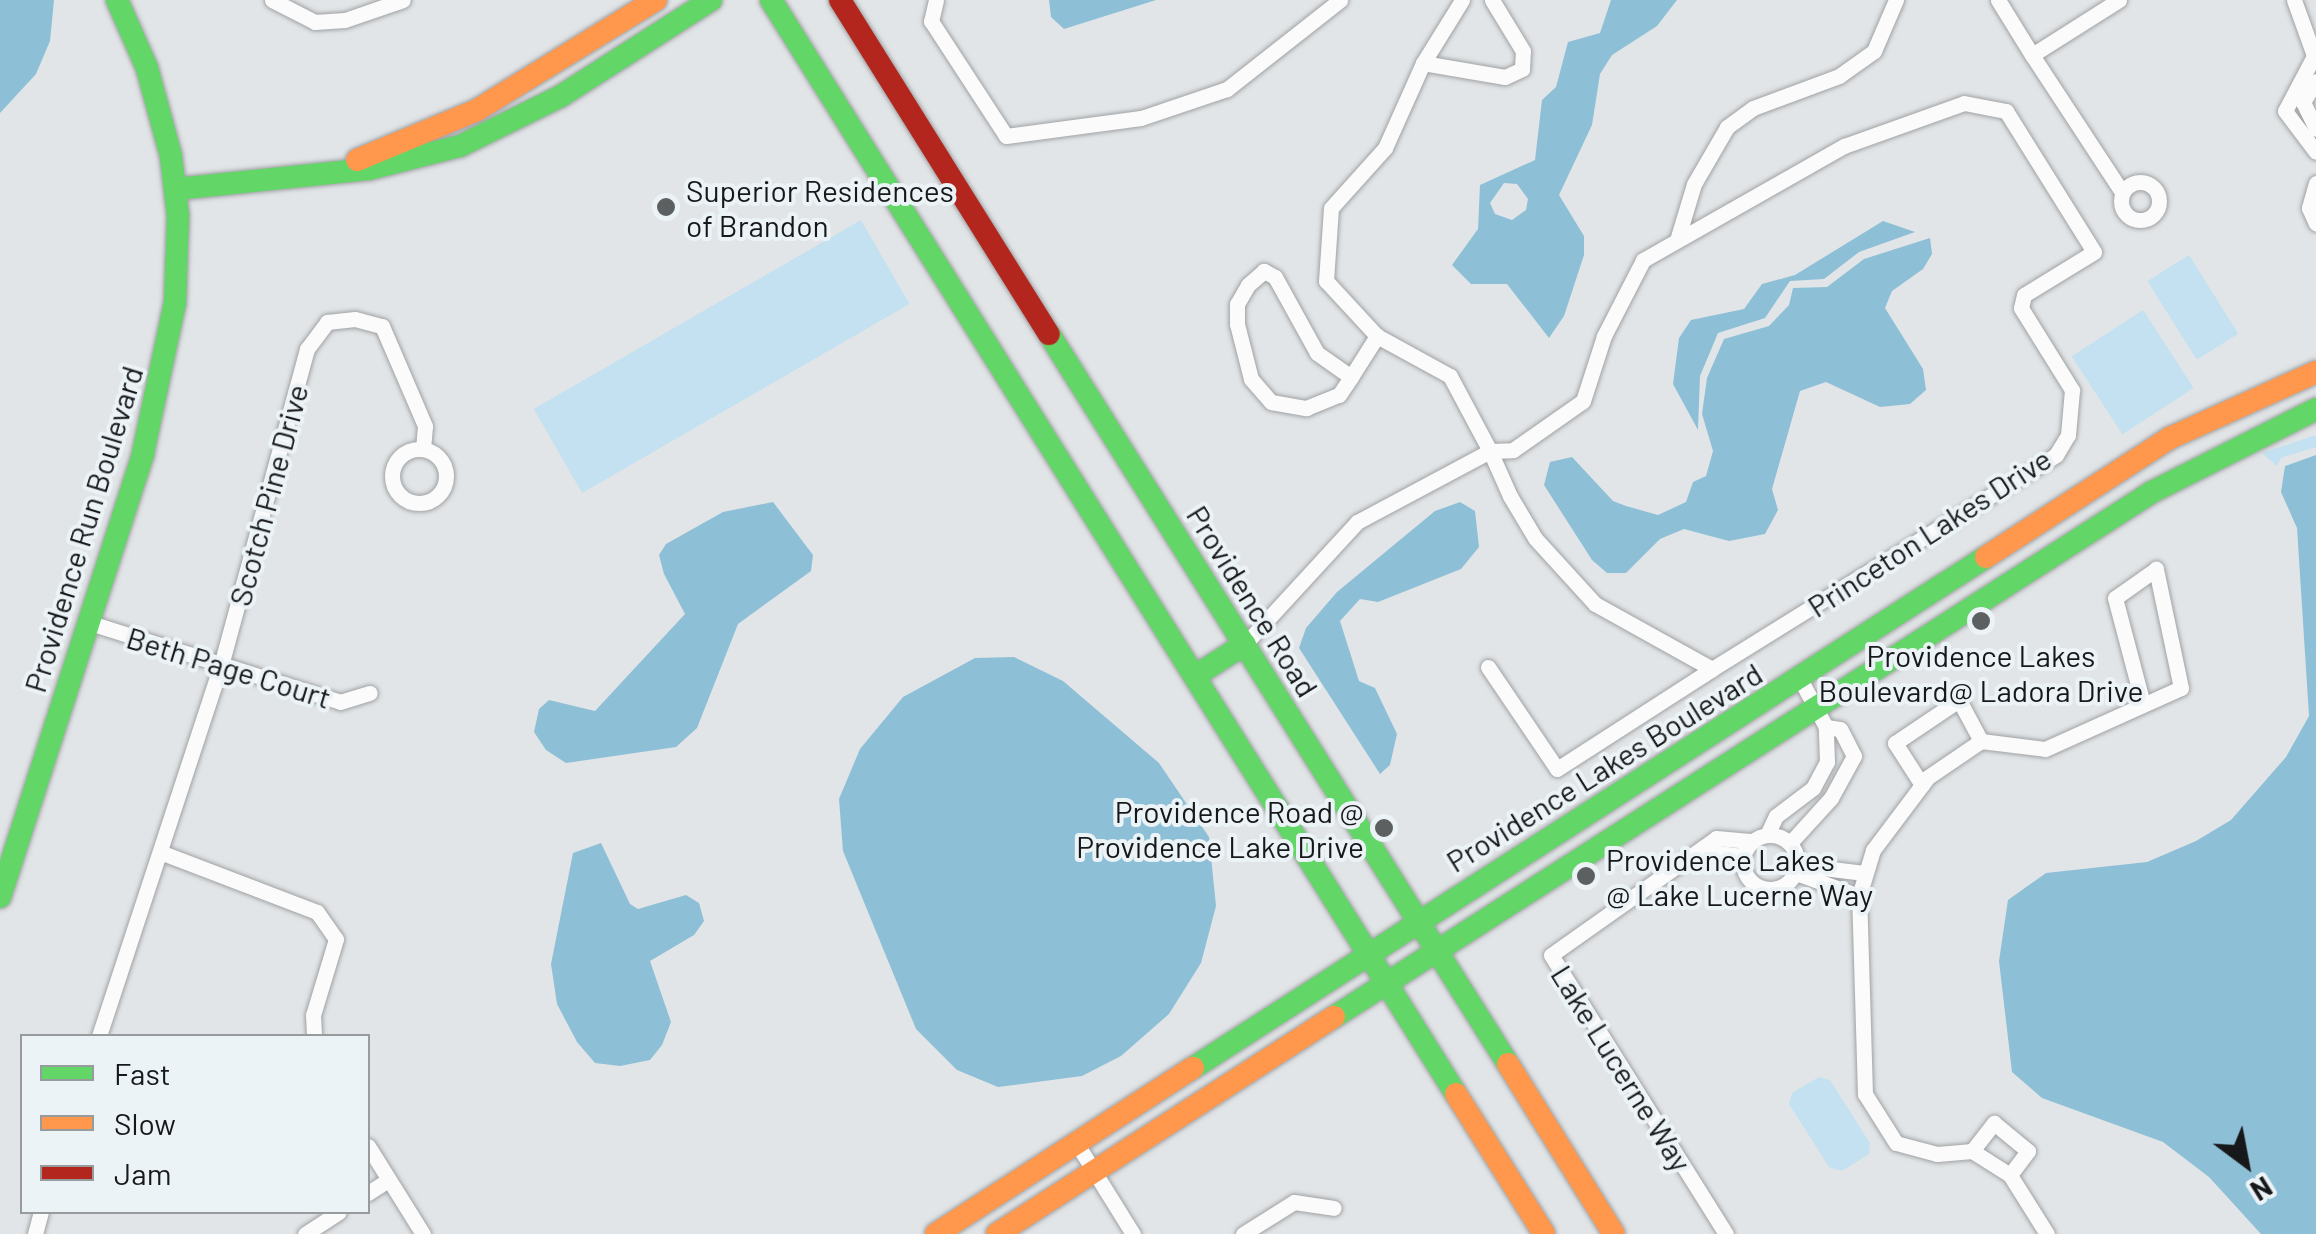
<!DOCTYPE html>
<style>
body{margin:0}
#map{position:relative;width:2316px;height:1234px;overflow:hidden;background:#e2e5e7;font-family:Barlow,sans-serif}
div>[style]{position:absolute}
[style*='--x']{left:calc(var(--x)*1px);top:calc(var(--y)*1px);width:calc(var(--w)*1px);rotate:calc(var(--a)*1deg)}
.green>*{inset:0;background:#c3e1f0;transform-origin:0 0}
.water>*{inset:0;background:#8dbfd7}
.roads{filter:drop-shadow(0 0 2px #a0a2a4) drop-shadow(0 0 2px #a0a2a4)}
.street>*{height:15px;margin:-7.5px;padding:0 7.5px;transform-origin:7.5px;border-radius:7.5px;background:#fbfbfb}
.street>.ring{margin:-7.5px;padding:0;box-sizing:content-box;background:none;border:15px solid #fbfbfb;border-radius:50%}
.fast>*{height:22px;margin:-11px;padding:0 11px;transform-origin:11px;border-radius:11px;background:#63d668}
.slow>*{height:22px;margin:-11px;padding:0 11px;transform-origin:11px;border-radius:11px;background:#ff974d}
.jam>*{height:22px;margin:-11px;padding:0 11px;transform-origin:11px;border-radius:11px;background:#b3261e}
.dots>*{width:28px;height:28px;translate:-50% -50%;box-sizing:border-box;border:5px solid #ecf3f7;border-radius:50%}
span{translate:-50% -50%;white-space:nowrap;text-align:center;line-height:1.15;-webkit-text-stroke:8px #ecf3f7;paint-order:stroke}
.poi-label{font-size:30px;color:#161819}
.left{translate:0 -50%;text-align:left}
.right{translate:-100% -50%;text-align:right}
.street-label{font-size:30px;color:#161819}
.legend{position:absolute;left:20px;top:1034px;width:350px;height:180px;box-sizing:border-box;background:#ecf3f7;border:2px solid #969b9e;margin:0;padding:12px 18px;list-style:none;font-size:30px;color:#161819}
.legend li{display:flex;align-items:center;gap:20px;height:50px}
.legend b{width:50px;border:2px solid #969b9e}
.north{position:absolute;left:2196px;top:1114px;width:100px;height:100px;-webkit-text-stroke:8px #ecf3f7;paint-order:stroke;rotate:148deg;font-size:28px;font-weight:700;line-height:40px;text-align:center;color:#161819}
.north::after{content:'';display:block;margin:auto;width:35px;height:45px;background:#161819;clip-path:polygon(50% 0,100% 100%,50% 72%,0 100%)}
</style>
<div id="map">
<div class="green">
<div style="left:861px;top:220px;width:97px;height:378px;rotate:60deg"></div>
<div style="left:2189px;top:255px;width:93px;height:49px;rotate:58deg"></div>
<div style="left:2143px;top:310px;width:93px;height:85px;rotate:57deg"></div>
<div style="clip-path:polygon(2316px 435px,2316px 447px,2281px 458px,2277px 466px,2262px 453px)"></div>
<div style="clip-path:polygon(1819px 1077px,1830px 1080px,1870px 1143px,1869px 1154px,1842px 1171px,1829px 1167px,1789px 1104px,1792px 1093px)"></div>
</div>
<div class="water">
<div style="clip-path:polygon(0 0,54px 0,50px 41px,36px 74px,0 113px)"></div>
<div style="clip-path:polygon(1049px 0,1156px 0,1064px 29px,1051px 17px)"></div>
<div style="clip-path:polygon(evenodd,1611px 0,1677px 0,1657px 26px,1612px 55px,1600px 74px,1592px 125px,1559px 195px,1584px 236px,1584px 255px,1564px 316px,1549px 338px,1507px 284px,1471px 284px,1452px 265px,1478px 229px,1480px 185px,1535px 160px,1542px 100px,1556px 87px,1568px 42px,1600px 33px,1611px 0,1504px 183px,1517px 184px,1528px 199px,1526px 210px,1512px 220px,1495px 214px,1490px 203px,1504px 183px)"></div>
<div style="clip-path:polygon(1883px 221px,1915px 232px,1859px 252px,1824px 279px,1790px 281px,1765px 318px,1718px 333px,1700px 376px,1698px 430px,1673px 384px,1679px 338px,1691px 320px,1744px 309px,1762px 284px,1795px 275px)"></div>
<div style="clip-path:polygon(1930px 238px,1932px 254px,1923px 269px,1892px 291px,1885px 308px,1923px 369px,1926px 390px,1910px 404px,1880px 407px,1826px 382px,1800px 391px,1772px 489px,1778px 510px,1765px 534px,1729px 541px,1684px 529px,1660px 539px,1626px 573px,1607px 573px,1592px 560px,1544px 485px,1550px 462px,1572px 457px,1613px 501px,1626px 506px,1658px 515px,1686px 502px,1693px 482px,1706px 476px,1713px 451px,1702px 414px,1707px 378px,1724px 339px,1769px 326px,1789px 305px,1793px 288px,1827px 287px,1864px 259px)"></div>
<div style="clip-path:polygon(2316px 455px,2316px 1234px,2261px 1234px,2209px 1177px,2163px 1142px,2042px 1098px,2012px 1072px,1999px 961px,2008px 900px,2046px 873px,2147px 862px,2196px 841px,2231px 820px,2286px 757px,2309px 716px,2297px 528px,2281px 492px,2285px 466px)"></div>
<div style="clip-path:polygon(773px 502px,813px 555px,811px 571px,738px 624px,697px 728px,676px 747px,566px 763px,546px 750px,534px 732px,539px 709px,549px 700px,595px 711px,685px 614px,664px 574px,659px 555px,666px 544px,723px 512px)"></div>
<div style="clip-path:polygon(1460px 502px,1475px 511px,1479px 547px,1461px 569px,1378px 602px,1360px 599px,1340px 621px,1359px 681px,1375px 688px,1397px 734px,1390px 765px,1380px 774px,1299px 648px,1306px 628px,1337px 592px,1435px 511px)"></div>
<div style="clip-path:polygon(1014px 657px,1063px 681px,1159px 763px,1209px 837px,1216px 906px,1201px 963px,1169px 1014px,1121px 1056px,1082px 1076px,998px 1087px,957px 1070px,916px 1029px,843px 851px,839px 799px,860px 749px,903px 697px,975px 658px)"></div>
<div style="clip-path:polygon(601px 843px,630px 904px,638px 909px,686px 895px,699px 903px,704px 921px,694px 935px,650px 961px,671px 1022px,662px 1045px,650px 1060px,620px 1066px,595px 1063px,577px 1042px,557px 1004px,551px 964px,573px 853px)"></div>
</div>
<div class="roads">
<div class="street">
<div style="--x:272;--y:0;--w:48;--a:27.1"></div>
<div style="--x:315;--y:22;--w:30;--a:-4"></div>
<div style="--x:345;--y:20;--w:61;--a:-19"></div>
<div style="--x:936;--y:0;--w:22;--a:103"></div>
<div style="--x:931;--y:21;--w:137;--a:56.9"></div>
<div style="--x:1006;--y:136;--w:136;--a:-7.6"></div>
<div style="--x:1141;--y:118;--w:91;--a:-18.6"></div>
<div style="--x:1227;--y:89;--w:144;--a:-38.2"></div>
<div style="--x:1998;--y:0;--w:65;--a:58.3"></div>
<div style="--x:2032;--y:55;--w:103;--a:-32.3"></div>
<div style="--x:2294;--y:0;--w:65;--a:70.2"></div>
<div style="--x:2032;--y:55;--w:164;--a:56.7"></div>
<div style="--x:2314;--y:56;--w:62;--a:117.8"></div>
<div style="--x:2285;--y:111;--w:51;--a:52.9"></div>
<div style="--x:1423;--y:63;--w:83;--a:9.7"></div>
<div style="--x:1505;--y:77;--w:19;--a:-25"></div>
<div style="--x:1522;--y:69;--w:18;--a:-87"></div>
<div style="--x:1523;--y:51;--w:60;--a:-121.3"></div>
<div style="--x:2316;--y:81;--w:25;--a:122"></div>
<div style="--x:2303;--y:102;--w:30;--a:64"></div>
<div class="ring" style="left:2121px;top:182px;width:23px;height:23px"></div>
<div style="--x:2316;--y:183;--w:26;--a:106"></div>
<div style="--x:2309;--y:208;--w:17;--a:66"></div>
<div style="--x:1678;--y:237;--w:55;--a:-73.2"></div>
<div style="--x:1694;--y:184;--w:66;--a:-59.9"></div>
<div style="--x:1727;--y:127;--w:32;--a:-36"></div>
<div style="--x:1753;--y:108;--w:92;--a:-20.4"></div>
<div style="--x:1839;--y:76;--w:43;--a:-35.5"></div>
<div style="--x:1874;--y:51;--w:56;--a:-66.7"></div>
<div style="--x:1351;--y:377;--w:42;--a:-144.8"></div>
<div style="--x:1317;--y:353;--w:87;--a:-118.9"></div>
<div style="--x:1275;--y:277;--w:13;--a:-151"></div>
<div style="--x:1264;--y:271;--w:21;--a:139"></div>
<div style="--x:1248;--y:285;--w:22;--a:120"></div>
<div style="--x:1237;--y:304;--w:20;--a:90"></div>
<div style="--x:1237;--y:324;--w:57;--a:75.7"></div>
<div style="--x:1251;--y:379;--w:30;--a:49"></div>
<div style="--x:1271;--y:402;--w:36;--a:10"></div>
<div style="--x:1306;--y:408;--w:35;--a:-22"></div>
<div style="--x:1339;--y:395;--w:22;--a:-56"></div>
<div style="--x:1351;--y:377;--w:49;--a:-57.6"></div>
<div class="ring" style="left:392px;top:449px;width:39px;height:39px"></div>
<div style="--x:87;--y:622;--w:265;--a:17.5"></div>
<div style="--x:340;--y:702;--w:31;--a:-17"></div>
<div style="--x:1245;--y:644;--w:166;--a:-47.4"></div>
<div style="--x:1357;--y:522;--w:151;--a:-28.1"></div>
<div style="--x:1490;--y:451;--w:23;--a:-2"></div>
<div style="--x:1513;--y:450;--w:85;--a:-35"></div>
<div style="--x:1583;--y:401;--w:68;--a:-72.1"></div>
<div style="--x:1604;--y:336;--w:85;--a:-62.8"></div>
<div style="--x:1643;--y:260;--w:231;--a:-29.6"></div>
<div style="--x:1844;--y:146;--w:127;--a:-19.7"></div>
<div style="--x:1964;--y:103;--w:43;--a:10.8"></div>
<div style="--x:2006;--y:111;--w:166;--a:58"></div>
<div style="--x:2094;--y:252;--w:82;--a:148.4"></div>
<div style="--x:2024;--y:295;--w:13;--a:103"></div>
<div style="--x:2021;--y:308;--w:97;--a:58.1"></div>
<div style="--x:2072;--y:390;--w:45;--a:95.1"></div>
<div style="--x:2068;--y:435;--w:23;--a:121"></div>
<div style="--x:2056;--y:455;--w:405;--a:148.1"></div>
<div style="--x:1712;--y:669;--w:134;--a:-150.9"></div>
<div style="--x:1595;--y:604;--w:89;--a:-132.3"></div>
<div style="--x:1535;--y:538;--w:49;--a:-120.8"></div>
<div style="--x:1510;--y:496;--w:49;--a:-114"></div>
<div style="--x:1490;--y:451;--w:85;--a:-118.1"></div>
<div style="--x:1450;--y:376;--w:83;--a:-151.3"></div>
<div style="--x:1377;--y:336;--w:75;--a:-132.8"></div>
<div style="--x:1326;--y:281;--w:73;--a:-86.1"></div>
<div style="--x:1331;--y:208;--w:81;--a:-48"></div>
<div style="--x:1385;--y:148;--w:93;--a:-65.9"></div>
<div style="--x:1423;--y:63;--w:74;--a:-58.2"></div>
<div style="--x:1488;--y:667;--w:123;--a:55.9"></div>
<div style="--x:1557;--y:769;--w:184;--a:-32.8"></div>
<div style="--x:1922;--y:785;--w:50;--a:-122.7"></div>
<div style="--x:1895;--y:743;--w:77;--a:-33.9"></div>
<div style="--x:1959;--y:700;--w:47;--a:61.8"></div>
<div class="ring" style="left:1743px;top:835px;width:39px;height:39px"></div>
<div style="--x:1767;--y:835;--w:21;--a:-65"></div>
<div style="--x:1776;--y:816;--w:46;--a:-37.1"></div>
<div style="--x:1813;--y:788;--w:30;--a:-62"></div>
<div style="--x:1827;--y:762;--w:35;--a:-92"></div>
<div style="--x:1826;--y:727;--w:55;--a:-118.4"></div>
<div style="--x:1790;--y:843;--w:61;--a:-47.7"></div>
<div style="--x:1831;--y:798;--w:48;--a:-61.3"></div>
<div style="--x:1854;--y:756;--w:30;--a:-117"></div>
<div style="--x:1840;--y:729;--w:14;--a:-172"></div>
<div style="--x:1702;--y:851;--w:41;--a:7"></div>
<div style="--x:160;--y:852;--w:168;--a:20.9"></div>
<div style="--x:317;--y:912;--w:33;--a:55"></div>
<div style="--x:336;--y:939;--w:79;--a:106.8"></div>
<div style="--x:313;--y:1015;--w:21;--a:87"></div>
<div style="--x:1798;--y:865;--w:67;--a:6.8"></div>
<div style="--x:1796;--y:873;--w:67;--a:20.1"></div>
<div style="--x:99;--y:1036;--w:386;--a:-71.8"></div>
<div style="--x:220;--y:669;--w:332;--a:-74.8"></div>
<div style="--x:307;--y:349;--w:34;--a:-53"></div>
<div style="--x:327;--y:322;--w:28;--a:-6"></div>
<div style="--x:355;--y:319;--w:28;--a:15"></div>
<div style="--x:382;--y:326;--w:109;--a:66.7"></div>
<div style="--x:425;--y:426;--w:23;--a:95"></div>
<div style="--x:1077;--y:1144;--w:106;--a:58.1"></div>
<div style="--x:368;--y:1146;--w:104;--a:58"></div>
<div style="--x:1972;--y:1151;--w:36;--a:-52"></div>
<div style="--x:1994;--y:1123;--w:44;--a:39.5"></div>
<div style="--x:2028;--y:1151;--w:30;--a:127"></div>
<div style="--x:368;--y:1193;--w:24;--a:-33"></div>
<div style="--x:35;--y:1234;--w:23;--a:-75"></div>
<div style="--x:305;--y:1234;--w:40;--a:-32.9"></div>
<div style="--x:1243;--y:1234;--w:60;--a:-32.1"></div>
<div style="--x:1294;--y:1202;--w:40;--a:8.5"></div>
<div style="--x:1726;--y:1234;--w:329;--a:-122.1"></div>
<div style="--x:1551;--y:955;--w:202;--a:-35.3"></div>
<div style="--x:1716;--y:838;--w:37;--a:5"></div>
<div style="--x:2047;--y:1234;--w:70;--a:-122.1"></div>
<div style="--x:2010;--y:1175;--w:45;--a:-147.7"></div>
<div style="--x:1972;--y:1151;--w:35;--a:175"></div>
<div style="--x:1937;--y:1154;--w:42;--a:-165"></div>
<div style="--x:1896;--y:1143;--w:58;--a:-122.3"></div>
<div style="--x:1865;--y:1094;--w:198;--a:-91.7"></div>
<div style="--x:1859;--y:896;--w:48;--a:-73.1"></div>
<div style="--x:1873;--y:850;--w:91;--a:-53"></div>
<div style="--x:1928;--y:777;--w:64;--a:-34.2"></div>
<div style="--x:1981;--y:741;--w:64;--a:7.1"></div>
<div style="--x:2045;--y:749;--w:149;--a:-24.2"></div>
<div style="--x:2181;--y:688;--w:122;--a:-101.9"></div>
<div style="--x:2156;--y:569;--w:50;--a:144.7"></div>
<div style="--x:2115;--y:598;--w:110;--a:75.2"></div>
</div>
<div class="fast">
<div style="--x:771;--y:0;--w:1291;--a:57.95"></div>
<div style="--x:176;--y:189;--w:194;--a:-5.9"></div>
<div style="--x:369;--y:169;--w:94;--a:-14.2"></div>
<div style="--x:460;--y:146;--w:113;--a:-26.3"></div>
<div style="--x:561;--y:96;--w:178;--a:-32.6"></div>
<div style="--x:1049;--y:334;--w:862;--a:57.84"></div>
<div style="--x:1195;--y:676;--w:59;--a:-32.6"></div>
<div style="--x:0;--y:897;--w:466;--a:-72.1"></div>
<div style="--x:143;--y:453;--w:153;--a:-78"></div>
<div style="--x:175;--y:303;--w:87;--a:-88"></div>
<div style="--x:178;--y:216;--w:60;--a:-96.7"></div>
<div style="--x:171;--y:156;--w:91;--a:-105.3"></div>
<div style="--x:147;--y:68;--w:74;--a:-113.8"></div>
<div style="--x:1334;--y:1017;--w:972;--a:-32.69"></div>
<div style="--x:2152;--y:492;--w:184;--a:-26.8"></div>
<div style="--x:1193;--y:1068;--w:943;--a:-32.8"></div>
</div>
<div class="slow">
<div style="--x:357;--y:160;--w:130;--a:-22.6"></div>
<div style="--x:477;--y:110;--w:210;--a:-31.6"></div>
<div style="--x:1986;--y:557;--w:219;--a:-32.9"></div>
<div style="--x:2170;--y:438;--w:160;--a:-24.3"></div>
<div style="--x:1508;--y:1064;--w:200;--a:58.1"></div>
<div style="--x:1456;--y:1094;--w:165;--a:57.8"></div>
<div style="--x:936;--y:1234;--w:306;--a:-32.9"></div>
<div style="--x:997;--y:1234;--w:401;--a:-32.8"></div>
</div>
<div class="jam">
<div style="--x:840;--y:0;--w:394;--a:58"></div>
</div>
</div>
<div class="dots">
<div style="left:666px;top:207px;background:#5d6061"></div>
<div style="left:1981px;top:621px;background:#5d6061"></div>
<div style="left:1384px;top:828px;background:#5d6061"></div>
<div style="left:1586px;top:876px;background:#5d6061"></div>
</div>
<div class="poi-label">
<span class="left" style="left:686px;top:207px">Superior Residences<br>of Brandon</span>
<span style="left:1981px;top:672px">Providence Lakes<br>Boulevard@ Ladora Drive</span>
<span class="right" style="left:1364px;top:828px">Providence Road @<br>Providence Lake Drive</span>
<span class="left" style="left:1606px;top:876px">Providence Lakes<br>@ Lake Lucerne Way</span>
</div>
<div class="street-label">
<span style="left:268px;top:495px;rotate:-75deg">Scotch Pine Drive</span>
<span style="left:83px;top:529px;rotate:-73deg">Providence Run Boulevard</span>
<span style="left:1929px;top:532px;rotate:-33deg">Princeton Lakes Drive</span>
<span style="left:1253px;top:601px;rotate:58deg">Providence Road</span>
<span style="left:229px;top:667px;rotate:17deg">Beth Page Court</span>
<span style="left:1604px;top:767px;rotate:-32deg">Providence Lakes Boulevard</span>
<span style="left:1622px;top:1068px;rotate:58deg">Lake Lucerne Way</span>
</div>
<ul class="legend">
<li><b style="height:12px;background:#63d668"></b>Fast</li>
<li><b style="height:12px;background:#ff974d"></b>Slow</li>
<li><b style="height:12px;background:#b3261e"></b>Jam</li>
</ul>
<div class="north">N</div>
</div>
